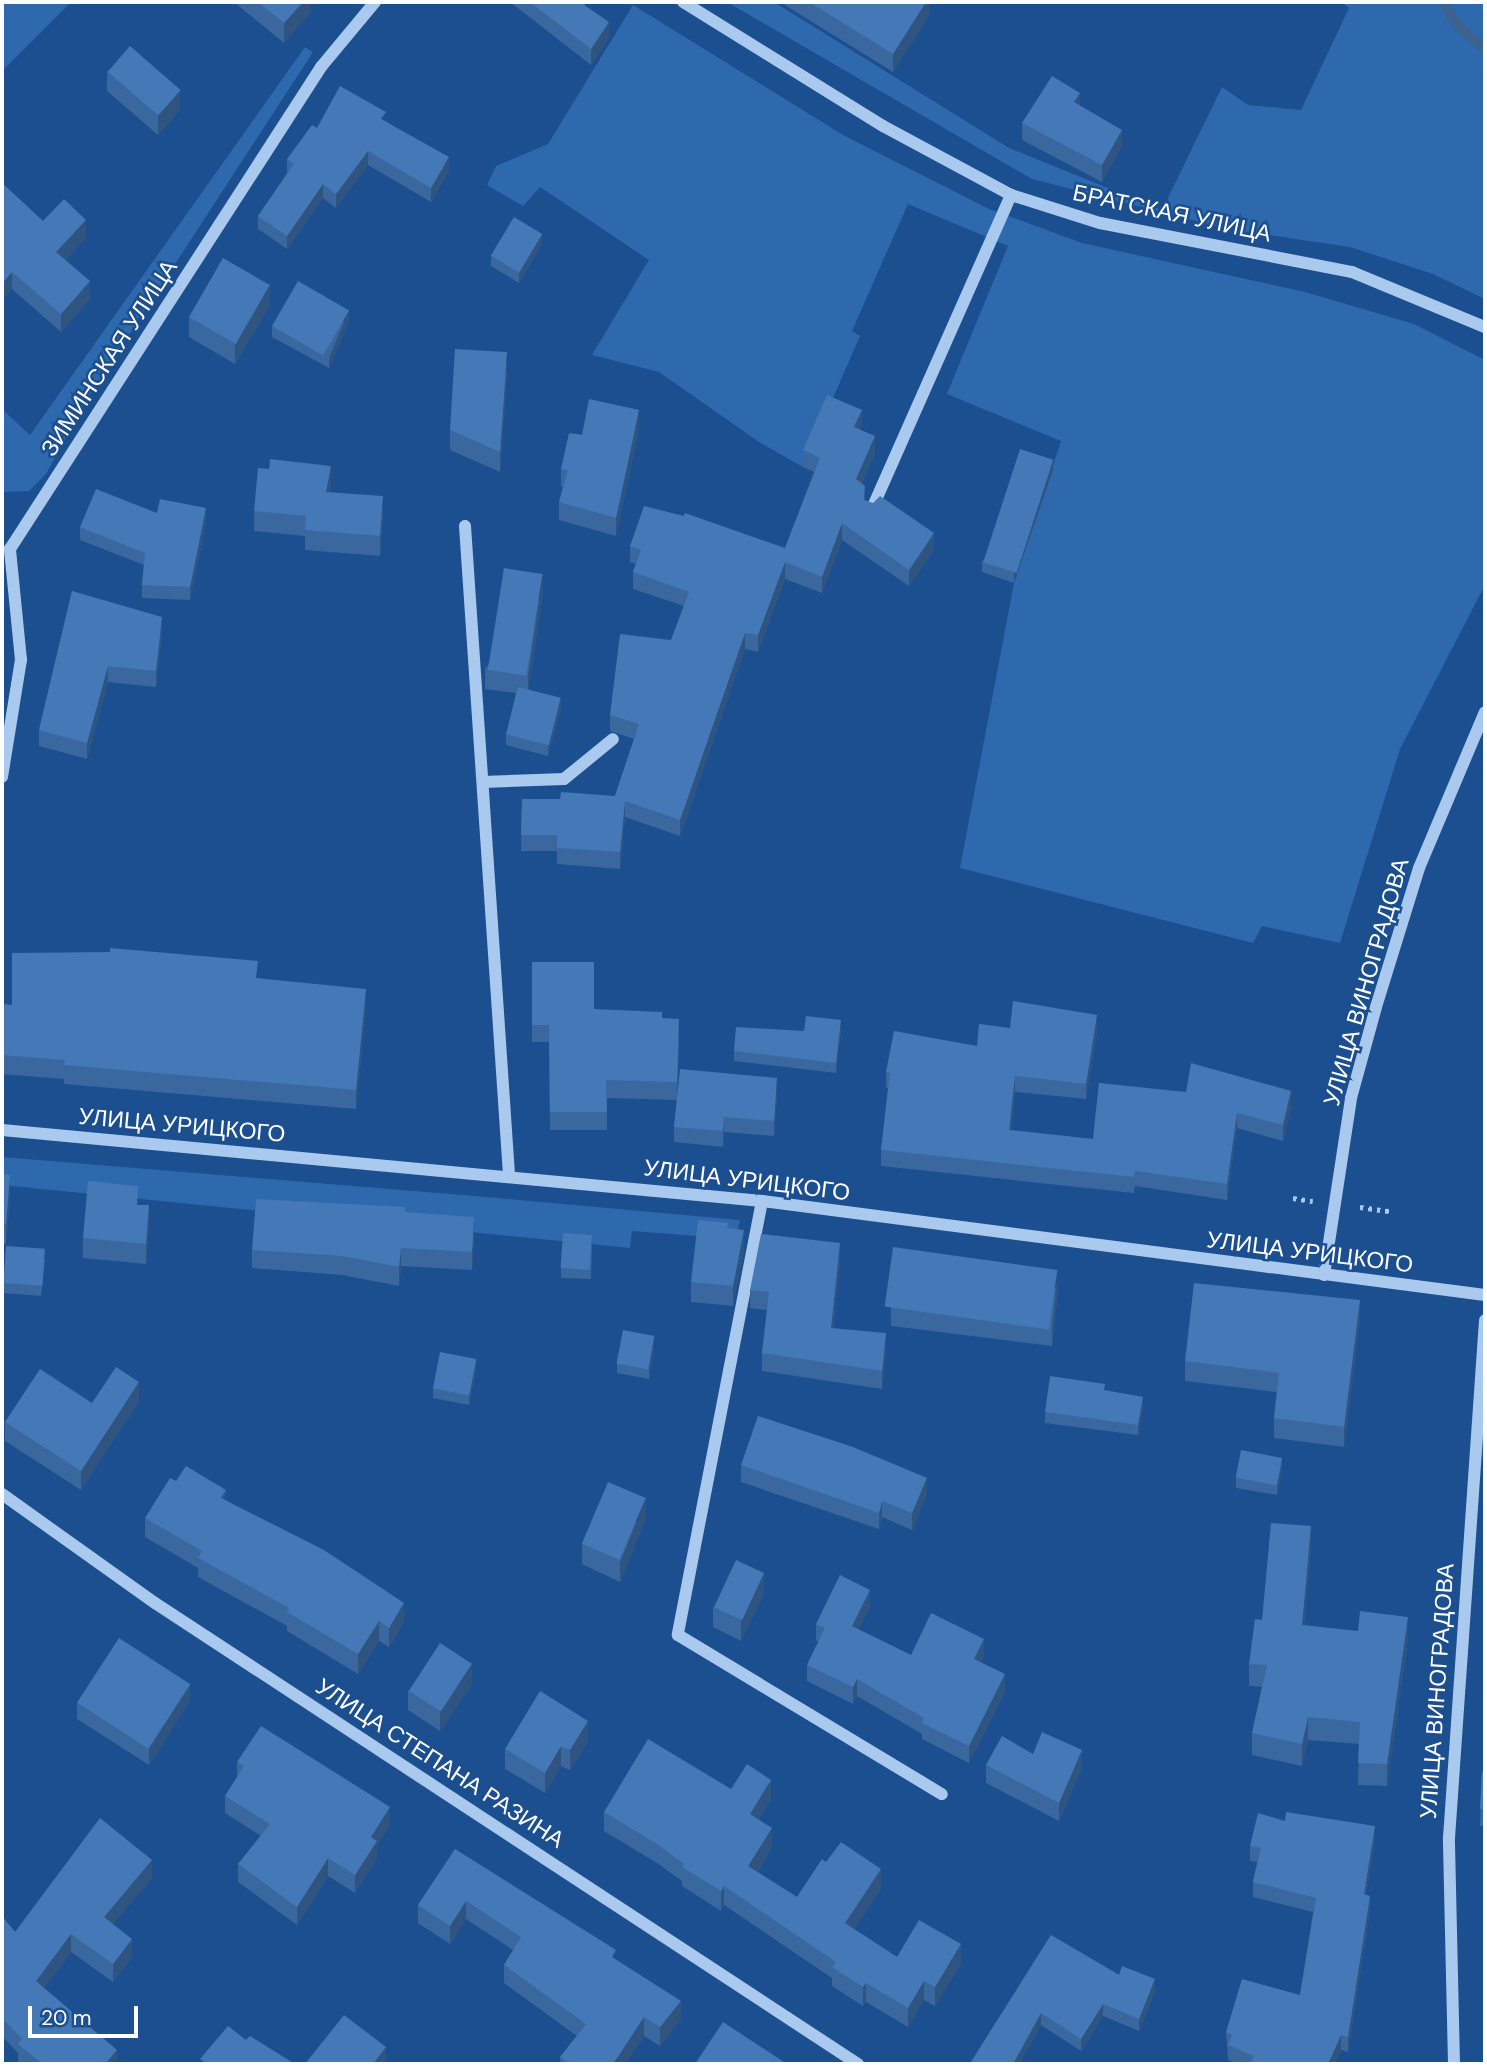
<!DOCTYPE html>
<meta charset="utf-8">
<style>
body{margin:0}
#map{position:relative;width:1487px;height:2066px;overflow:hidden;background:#1b4f8f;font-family:"DM Sans",sans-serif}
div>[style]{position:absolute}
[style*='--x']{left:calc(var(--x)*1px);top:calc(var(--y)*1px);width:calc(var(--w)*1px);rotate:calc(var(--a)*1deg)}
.green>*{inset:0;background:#2e69ad}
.stream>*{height:10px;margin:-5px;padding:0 5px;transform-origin:5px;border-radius:5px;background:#3c6290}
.path>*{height:4.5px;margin-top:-2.25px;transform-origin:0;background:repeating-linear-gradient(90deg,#a9c9ee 0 3.5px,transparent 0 8.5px)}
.minor>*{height:12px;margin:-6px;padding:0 6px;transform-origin:6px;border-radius:6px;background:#a9c9ee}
.wall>*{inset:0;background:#3a679d}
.shaded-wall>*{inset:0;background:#305480}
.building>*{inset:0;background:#4478b7;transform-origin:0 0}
span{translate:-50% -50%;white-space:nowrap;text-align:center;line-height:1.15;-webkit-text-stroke:5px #1b4f8f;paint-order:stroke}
.street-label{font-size:23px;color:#fff}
.frame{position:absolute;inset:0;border:4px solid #fff;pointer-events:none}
.scale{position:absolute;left:28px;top:2006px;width:110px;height:32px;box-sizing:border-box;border:4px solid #fff;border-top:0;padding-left:9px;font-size:21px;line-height:24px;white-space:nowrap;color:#fff;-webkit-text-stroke:5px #1b4f8f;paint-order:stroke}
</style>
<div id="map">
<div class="green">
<div style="clip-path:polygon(2px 2px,71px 2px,2px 71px)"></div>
<div style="clip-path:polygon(727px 2px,774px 2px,1009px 148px,1162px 210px,1222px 87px,1248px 105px,1301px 110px,1349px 8px,1342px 2px,1485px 2px,1485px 299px,1433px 274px,1350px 247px,1228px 229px,1032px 179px)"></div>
<div style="clip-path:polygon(633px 5px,843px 135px,989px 209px,1082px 243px,1305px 292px,1414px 324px,1485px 360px,1485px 585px,1400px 749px,1340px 943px,1262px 926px,1253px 943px,960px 868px,1014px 583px,1061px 441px,947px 394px,1008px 246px,908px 204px,852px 331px,860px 336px,803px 467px,759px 442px,659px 372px,592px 355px,649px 260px,540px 187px,523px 206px,487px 185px,496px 166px,548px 144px)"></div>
<div style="clip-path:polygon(305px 47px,313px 52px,84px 404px,46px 474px,29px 491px,2px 492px,2px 409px,30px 435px)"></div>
<div style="clip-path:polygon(2px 1157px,486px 1197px,740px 1220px,736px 1239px,632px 1231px,630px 1248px,2px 1185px)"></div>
</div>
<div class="stream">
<div style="--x:1443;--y:2;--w:28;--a:58"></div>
<div style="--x:1458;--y:26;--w:35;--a:40"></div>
</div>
<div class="path">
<div style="--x:1293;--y:1198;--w:20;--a:9"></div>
<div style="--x:1360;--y:1207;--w:30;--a:8"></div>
</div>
<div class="minor">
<div style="--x:683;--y:2;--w:235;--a:31.8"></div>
<div style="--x:883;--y:126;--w:145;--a:28.3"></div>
<div style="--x:1011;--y:195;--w:93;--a:17.5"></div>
<div style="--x:1100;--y:223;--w:257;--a:11"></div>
<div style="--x:1352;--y:272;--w:144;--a:22.5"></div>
<div style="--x:871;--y:511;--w:346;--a:-66.1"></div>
<div style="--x:465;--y:526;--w:650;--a:86.12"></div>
<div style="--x:2;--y:777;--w:119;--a:-80.8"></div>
<div style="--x:21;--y:660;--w:112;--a:-95.7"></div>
<div style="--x:10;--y:549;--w:574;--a:-57.17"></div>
<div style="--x:321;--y:67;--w:85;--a:-50.3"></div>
<div style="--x:483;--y:782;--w:81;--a:-2.1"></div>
<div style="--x:564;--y:779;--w:63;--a:-39.2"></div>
<div style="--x:2;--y:1130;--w:763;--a:5.34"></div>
<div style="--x:762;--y:1201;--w:729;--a:7.41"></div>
<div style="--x:762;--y:1201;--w:442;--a:101"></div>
<div style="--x:678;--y:1635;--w:308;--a:31.1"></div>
<div style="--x:1324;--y:1275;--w:179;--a:-81.3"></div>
<div style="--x:1351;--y:1098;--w:94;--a:-74.6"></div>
<div style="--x:1376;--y:1007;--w:145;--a:-72.8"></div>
<div style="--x:1419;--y:868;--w:169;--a:-67.1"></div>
<div style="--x:2;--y:1494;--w:188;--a:35.5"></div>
<div style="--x:155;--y:1603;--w:841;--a:33.26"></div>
<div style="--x:1454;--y:2064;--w:226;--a:-91.3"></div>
<div style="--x:1449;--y:1838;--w:519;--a:-86.02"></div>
</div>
<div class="wall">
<div style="clip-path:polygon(234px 2px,311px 2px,311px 12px,284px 43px)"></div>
<div style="clip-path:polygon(510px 2px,586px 2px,584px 4px,609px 38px,591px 65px)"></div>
<div style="clip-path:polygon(783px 2px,929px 2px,929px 15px,893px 72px,783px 4px)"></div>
<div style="clip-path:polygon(107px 71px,180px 110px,158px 135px,107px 91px)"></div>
<div style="clip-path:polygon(386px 121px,449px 171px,431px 202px,368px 165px,336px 208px,323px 198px,287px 249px,258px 229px,258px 216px,287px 173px,287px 159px,317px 128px)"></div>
<div style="clip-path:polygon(1022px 123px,1122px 146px,1102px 182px,1022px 140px)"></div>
<div style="clip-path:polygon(2px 183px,43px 221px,86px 238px,65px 260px,90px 299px,61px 332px,12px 289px)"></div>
<div style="clip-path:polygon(542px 244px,519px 283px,491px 266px,491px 256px)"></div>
<div style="clip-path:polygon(270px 305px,235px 364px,189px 337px,189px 317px)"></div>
<div style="clip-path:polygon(349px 321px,329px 368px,272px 337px,272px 326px)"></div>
<div style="clip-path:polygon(507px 372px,500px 472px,450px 450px,450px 430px)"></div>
<div style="clip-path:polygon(862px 426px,860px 430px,875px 453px,862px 483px,865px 501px,934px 550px,909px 586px,842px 540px,822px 593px,785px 579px,758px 652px,745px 649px,680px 836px,625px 817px,620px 869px,557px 864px,557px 851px,521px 851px,522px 799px,560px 799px,615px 796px,634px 739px,610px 731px,610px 715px,671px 640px,684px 606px,633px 589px,633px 572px,636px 564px,630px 562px,630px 546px,785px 548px,814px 472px,803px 467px,803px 450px)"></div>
<div style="clip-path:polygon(639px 428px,616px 536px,559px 520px,559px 502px,563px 487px,561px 487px,561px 469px)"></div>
<div style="clip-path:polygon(1053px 470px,1014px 583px,982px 572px,982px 562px)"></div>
<div style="clip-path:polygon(331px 486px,329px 492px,383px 516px,380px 556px,305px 550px,305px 536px,254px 531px,254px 511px)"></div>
<div style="clip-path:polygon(157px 513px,206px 522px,190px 600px,142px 598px,142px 585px,144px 565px,80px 540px,80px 527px)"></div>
<div style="clip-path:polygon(72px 591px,162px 633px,156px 687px,108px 682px,87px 759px,39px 746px,39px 730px)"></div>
<div style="clip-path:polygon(543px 594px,528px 689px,561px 708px,548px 756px,506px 745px,506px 735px,516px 693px,485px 689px,485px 669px)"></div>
<div style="clip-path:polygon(532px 962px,594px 1009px,662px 1018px,679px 1037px,677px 1099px,777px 1094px,774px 1136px,724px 1132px,723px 1147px,674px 1142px,674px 1127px,677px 1100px,607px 1098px,607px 1130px,550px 1130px,549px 1042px,532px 1042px)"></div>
<div style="clip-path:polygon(258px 978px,366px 1008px,356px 1109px,64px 1084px,64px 1079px,2px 1074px,2px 1004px,12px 1005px)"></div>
<div style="clip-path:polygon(1010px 1028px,1097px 1031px,1086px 1099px,1015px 1092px,1011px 1130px,1093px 1139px,1099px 1083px,1291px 1107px,1283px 1141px,1237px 1128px,1227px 1200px,1135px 1186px,1134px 1193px,881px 1166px,881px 1150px,888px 1088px,886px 1088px,886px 1072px,977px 1046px)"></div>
<div style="clip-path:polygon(841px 1030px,836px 1073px,734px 1061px,734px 1051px,804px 1031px)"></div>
<div style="clip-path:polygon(2px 1174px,10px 1195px,6px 1244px,2px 1244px)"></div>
<div style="clip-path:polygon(405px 1212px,474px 1236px,472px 1270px,401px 1266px,399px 1286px,342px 1275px,252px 1268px,252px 1250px)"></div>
<div style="clip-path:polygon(149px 1225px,146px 1264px,83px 1258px,83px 1238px)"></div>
<div style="clip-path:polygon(592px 1245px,591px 1279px,561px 1278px,561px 1268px)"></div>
<div style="clip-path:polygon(744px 1250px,733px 1306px,691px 1302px,691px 1282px)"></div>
<div style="clip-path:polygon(45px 1259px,41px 1296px,3px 1293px,3px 1283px)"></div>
<div style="clip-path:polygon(840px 1261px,833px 1329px,886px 1351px,882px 1389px,762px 1371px,762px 1353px,767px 1310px,750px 1308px,750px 1290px)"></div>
<div style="clip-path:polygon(1058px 1288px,1052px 1346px,891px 1326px,891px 1307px)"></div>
<div style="clip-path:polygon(1360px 1320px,1344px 1447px,1274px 1438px,1274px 1418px,1277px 1392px,1185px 1381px,1185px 1361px)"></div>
<div style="clip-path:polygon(654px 1346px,649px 1379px,617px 1373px,617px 1363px)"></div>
<div style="clip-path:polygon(476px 1369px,469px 1405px,433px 1398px,433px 1388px)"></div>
<div style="clip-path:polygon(139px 1401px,81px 1490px,5px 1441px,5px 1422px,92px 1403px)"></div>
<div style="clip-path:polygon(1143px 1407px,1138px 1435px,1045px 1423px,1045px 1412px)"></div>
<div style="clip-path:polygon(741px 1465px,927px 1494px,912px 1530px,882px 1517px,879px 1529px,741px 1482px)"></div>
<div style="clip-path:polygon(1282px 1468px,1277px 1495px,1236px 1488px,1236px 1478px)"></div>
<div style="clip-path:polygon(176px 1481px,226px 1500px,404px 1622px,389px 1647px,379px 1641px,358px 1674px,287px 1631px,287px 1626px,198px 1577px,198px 1568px,145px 1537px,145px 1518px)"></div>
<div style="clip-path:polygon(646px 1518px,620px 1582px,582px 1564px,582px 1544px)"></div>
<div style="clip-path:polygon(1311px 1549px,1304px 1625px,1408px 1639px,1387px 1786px,1358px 1785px,1359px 1744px,1308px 1740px,1302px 1766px,1252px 1755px,1252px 1733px,1262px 1687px,1249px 1686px,1249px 1664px,1262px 1620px)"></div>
<div style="clip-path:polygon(764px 1593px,741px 1641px,713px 1627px,713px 1607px)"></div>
<div style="clip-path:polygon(870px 1607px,858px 1630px,911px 1655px,984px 1656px,981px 1662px,1005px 1691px,969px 1763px,922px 1739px,922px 1734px,857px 1696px,853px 1704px,807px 1681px,807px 1665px,818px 1642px,816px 1640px,816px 1624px)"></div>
<div style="clip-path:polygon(472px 1684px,440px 1731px,408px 1710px,408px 1690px)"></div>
<div style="clip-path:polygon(1485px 1693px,1485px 1724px,1484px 1724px)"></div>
<div style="clip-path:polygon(190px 1701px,149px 1765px,77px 1719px,77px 1702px)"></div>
<div style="clip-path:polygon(588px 1741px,570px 1770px,561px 1766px,545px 1793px,505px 1769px,505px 1749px)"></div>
<div style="clip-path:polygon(1033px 1754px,1082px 1768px,1059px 1821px,986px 1783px,986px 1765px)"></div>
<div style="clip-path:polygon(237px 1762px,390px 1825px,377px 1845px,377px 1858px,355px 1893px,328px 1876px,297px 1925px,238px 1882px,238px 1864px,261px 1836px,225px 1813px,225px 1796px,237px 1777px)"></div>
<div style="clip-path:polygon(1482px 1771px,1485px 1771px,1485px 1826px,1480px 1826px)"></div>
<div style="clip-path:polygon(731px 1789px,771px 1799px,758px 1820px,772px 1847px,757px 1872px,797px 1897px,826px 1862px,881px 1889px,854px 1929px,897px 1957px,961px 1964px,935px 2006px,924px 2000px,908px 2027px,866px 2002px,863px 2006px,832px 1986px,832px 1978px,724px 1905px,721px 1911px,682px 1886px,682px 1881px,657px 1863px,604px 1831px,604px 1812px)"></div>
<div style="clip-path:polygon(1285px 1821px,1375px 1840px,1366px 1895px,1370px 1911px,1348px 2052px,1341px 2050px,1335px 2064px,1239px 2064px,1228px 2060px,1226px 2032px,1300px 1995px,1313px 1912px,1253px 1897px,1253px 1882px,1257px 1862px,1250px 1861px,1250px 1846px)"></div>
<div style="clip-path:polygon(455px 1849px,616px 1960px,681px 2019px,660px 2046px,644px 2036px,625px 2064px,560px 2064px,560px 2057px,577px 2036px,504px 1983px,504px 1965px,513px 1950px,466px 1919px,450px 1944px,418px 1923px,418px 1905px)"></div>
<div style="clip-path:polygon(152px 1878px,113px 1924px,132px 1957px,113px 1982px,71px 1952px,44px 1988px,117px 2064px,22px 2064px,18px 2062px,18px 2053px,2px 2036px,2px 1916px,15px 1932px)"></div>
<div style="clip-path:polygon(1051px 1935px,1119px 1975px,1155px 1991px,1139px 2031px,1103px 2016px,1081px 2051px,1041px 2025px,1019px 2064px,971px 2064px,971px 2062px)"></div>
</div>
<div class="shaded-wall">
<div style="clip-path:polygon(303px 2px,311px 2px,311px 12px,284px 43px,284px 23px)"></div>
<div style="clip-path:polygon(926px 2px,929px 2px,929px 15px,893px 72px,893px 54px)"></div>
<div style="clip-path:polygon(609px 22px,609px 38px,591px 65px,591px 49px)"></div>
<div style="clip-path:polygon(180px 90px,180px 110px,158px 135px,158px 115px)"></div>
<div style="clip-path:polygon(1080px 93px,1080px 109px,1074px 102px)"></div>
<div style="clip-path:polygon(1122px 130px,1122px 146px,1102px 182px,1102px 165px)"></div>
<div style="clip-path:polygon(368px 151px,368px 165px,336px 208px,336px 194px)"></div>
<div style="clip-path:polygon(449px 157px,449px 171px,431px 202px,431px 188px)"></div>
<div style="clip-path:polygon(323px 184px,323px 198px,287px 249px,287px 236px)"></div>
<div style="clip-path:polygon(86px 220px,86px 238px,56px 269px,56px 252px)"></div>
<div style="clip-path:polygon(542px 234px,542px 244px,519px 283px,519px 273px)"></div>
<div style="clip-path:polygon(12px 272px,12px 289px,2px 301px,2px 284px)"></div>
<div style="clip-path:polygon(90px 281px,90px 299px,61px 332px,61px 314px)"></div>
<div style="clip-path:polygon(270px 285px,270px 305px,235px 364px,235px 344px)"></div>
<div style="clip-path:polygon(349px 310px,349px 321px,329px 368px,329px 358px)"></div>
<div style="clip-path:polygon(507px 352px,507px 372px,500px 472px,500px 452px)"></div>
<div style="clip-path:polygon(639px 410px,639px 428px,616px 536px,616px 518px)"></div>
<div style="clip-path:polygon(862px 410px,862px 426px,854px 444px,854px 427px)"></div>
<div style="clip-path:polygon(875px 436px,875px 453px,856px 496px,856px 479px)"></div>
<div style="clip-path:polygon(1053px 460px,1053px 470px,1014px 583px,1014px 573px)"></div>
<div style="clip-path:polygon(331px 466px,331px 486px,326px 512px,326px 492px)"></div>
<div style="clip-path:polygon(383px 496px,383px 516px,380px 556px,380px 536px)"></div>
<div style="clip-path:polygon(206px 508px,206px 522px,190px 600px,190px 587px)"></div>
<div style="clip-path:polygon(842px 523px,842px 540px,822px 593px,822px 577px)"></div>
<div style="clip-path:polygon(934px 533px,934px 550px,909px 586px,909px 570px)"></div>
<div style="clip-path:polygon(785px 562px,785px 579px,758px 652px,758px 635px)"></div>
<div style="clip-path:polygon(543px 574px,543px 594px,528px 695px,528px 675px)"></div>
<div style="clip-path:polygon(162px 617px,162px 633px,156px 687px,156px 671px)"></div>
<div style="clip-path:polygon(745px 633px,745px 649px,680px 836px,680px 820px)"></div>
<div style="clip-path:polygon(108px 666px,108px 682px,87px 759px,87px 743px)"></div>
<div style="clip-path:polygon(561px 698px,561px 708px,548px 756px,548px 746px)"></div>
<div style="clip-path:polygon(625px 801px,625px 817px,620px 869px,620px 852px)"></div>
<div style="clip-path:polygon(366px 989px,366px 1008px,356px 1109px,356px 1090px)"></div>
<div style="clip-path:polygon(1097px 1015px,1097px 1031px,1086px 1099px,1086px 1084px)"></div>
<div style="clip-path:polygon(841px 1020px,841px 1030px,836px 1073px,836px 1063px)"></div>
<div style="clip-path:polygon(1015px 1076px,1015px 1092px,1009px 1146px,1009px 1130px)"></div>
<div style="clip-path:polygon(777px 1078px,777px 1094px,774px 1136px,774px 1121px)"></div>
<div style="clip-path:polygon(1291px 1091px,1291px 1107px,1283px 1141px,1283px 1125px)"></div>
<div style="clip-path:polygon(1237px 1113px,1237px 1128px,1227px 1200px,1227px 1184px)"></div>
<div style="clip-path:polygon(724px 1117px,724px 1132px,723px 1147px,723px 1131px)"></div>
<div style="clip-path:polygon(10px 1175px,10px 1195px,6px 1244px,6px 1224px)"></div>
<div style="clip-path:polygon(149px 1205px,149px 1225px,146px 1264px,146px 1244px)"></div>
<div style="clip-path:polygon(474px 1217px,474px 1236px,472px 1270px,472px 1252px)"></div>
<div style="clip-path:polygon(744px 1230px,744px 1250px,733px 1306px,733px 1286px)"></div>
<div style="clip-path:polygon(840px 1243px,840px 1261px,831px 1346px,831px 1328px)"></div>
<div style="clip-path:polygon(401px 1248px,401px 1266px,399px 1286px,399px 1267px)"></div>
<div style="clip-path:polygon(1058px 1269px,1058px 1288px,1052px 1346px,1052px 1327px)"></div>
<div style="clip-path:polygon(1360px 1300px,1360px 1320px,1344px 1447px,1344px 1427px)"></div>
<div style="clip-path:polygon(886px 1333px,886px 1351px,882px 1389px,882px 1371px)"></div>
<div style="clip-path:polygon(654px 1336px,654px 1346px,649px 1379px,649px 1369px)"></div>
<div style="clip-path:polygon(476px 1359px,476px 1369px,469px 1405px,469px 1395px)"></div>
<div style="clip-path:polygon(139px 1382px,139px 1401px,81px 1490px,81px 1471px)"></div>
<div style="clip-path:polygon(1143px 1397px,1143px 1407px,1138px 1435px,1138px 1425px)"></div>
<div style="clip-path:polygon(1282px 1458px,1282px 1468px,1277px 1495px,1277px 1485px)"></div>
<div style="clip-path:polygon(927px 1478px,927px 1494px,912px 1530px,912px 1513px)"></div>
<div style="clip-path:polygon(226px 1490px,226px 1509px,221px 1498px)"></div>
<div style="clip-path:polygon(646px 1498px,646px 1518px,620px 1582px,620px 1562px)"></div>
<div style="clip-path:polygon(882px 1501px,882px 1517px,879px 1529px,879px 1513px)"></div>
<div style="clip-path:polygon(1311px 1526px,1311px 1549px,1302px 1647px,1302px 1625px)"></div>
<div style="clip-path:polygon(764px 1573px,764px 1593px,741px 1641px,741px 1621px)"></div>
<div style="clip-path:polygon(870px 1590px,870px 1607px,852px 1643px,852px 1626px)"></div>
<div style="clip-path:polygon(404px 1603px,404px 1622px,389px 1647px,389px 1628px)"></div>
<div style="clip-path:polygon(1408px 1617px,1408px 1639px,1387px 1786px,1387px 1764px)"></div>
<div style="clip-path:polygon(379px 1621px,379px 1641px,358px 1674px,358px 1654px)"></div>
<div style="clip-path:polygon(984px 1639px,984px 1656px,974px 1675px,974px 1659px)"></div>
<div style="clip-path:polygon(472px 1664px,472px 1684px,440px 1731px,440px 1711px)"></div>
<div style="clip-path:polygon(1005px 1674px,1005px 1691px,969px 1763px,969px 1746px)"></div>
<div style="clip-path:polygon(857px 1679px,857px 1696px,853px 1704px,853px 1687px)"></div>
<div style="clip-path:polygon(190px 1684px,190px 1701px,149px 1765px,149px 1748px)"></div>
<div style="clip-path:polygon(1308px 1717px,1308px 1740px,1302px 1766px,1302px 1744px)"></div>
<div style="clip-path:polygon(588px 1721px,588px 1741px,570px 1770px,570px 1750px)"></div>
<div style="clip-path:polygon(561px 1746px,561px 1766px,545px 1793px,545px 1773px)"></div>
<div style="clip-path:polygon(1082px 1750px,1082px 1768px,1059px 1821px,1059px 1803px)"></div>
<div style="clip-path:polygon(771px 1780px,771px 1799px,750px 1833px,750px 1814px)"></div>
<div style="clip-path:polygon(390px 1807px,390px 1825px,377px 1845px,377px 1858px,355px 1893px,355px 1875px,371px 1837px)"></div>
<div style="clip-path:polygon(1375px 1826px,1375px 1840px,1364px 1909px,1364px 1894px)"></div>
<div style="clip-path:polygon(772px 1828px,772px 1847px,748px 1885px,748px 1866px)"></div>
<div style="clip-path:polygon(328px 1858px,328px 1876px,297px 1925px,297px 1907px)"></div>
<div style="clip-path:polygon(152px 1860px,152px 1878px,104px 1935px,104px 1917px)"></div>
<div style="clip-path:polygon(881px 1869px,881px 1889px,845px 1942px,845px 1923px)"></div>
<div style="clip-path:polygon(724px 1886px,724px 1905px,721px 1911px,721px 1891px)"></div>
<div style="clip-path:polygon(1370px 1896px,1370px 1911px,1348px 2052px,1348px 2037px)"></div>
<div style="clip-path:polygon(466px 1901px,466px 1919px,450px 1944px,450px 1926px)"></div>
<div style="clip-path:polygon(71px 1934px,71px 1952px,36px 1999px,36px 1981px)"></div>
<div style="clip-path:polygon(132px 1939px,132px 1957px,113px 1982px,113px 1964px)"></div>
<div style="clip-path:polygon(961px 1944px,961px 1964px,935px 2006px,935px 1987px)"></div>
<div style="clip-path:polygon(1155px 1979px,1155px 1991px,1139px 2031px,1139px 2019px)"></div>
<div style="clip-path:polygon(924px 1981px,924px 2000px,908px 2027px,908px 2008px)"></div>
<div style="clip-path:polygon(866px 1983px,866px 2002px,863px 2006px,863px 1987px)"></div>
<div style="clip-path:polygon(681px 2001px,681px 2019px,660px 2046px,660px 2027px)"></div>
<div style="clip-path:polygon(1103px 2004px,1103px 2016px,1081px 2051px,1081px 2039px)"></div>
<div style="clip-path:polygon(1041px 2013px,1041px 2025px,1019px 2064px,1013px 2064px)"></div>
<div style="clip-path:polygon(644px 2017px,644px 2036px,625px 2064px,613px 2064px)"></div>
<div style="clip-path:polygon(1341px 2035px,1341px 2050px,1335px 2064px,1328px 2064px)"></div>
<div style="clip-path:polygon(386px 2047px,386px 2064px,373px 2064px)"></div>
<div style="clip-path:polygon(117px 2050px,117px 2064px,105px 2064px)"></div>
</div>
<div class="building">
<div style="clip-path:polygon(258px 2px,303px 2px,284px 23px)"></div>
<div style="clip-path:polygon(530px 2px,580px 2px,609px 22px,591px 49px)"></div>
<div style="clip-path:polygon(809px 2px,926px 2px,893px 54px)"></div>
<div style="left:130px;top:46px;width:67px;height:34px;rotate:41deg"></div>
<div style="clip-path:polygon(1052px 76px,1080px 93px,1074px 102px,1122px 130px,1102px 165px,1022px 123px)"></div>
<div style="clip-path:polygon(340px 86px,386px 112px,381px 119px,449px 157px,431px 188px,368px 151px,336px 194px,323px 184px,287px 236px,258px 216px,294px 164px,287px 159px,312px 125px,317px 128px)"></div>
<div style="clip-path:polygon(2px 183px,43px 221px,64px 199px,86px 220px,56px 252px,90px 281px,61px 314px,12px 272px,2px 284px)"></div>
<div style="left:514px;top:217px;width:33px;height:45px;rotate:31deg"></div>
<div style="left:223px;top:258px;width:54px;height:68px;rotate:30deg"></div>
<div style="left:298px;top:281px;width:59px;height:52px;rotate:30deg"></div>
<div style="clip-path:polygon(455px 349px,507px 352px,500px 452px,450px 430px)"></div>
<div style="clip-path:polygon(827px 395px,862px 410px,854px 427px,875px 436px,856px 479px,865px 486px,864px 500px,873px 503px,880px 496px,934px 533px,909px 570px,842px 523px,822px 577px,785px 562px,758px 635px,745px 633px,680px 820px,625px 801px,620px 852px,557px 848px,557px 835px,521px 835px,522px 799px,560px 799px,561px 792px,615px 796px,639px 724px,610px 715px,620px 634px,671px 640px,689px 592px,633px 572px,641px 550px,630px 546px,644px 506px,684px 516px,685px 513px,785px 548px,820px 458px,803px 450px)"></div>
<div style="clip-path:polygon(589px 399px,639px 410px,616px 518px,559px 502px,568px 470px,561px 469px,569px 433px,582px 435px)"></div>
<div style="left:1020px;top:449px;width:35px;height:119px;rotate:18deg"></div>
<div style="clip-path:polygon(270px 459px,331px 466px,326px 492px,383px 496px,380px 536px,305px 530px,306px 516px,254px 511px,258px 468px,269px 469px)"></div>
<div style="clip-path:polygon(96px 489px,157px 513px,160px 499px,206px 508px,190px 587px,142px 585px,145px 553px,80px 527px)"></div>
<div style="left:504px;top:568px;width:39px;height:103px;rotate:9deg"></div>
<div style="clip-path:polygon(72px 591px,162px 617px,156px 671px,108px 666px,87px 743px,39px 730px)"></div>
<div style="left:518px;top:687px;width:44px;height:49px;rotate:14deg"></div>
<div style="clip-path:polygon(110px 948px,258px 961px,256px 978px,366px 989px,356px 1090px,64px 1065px,65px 1060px,2px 1055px,2px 1004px,12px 1005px,12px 953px,110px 952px)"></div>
<div style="clip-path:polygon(532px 962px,594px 962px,594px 1009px,662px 1012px,662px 1018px,679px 1019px,677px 1082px,606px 1080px,607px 1112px,550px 1112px,549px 1025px,532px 1025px)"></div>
<div style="clip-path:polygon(1013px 1001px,1097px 1015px,1086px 1084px,1015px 1076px,1009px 1130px,1093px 1139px,1099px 1083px,1186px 1092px,1191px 1063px,1291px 1091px,1283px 1125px,1237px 1113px,1227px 1184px,1135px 1171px,1134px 1177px,881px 1150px,890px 1073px,886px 1072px,894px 1031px,977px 1046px,979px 1024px,1010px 1028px)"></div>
<div style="clip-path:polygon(806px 1016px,841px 1020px,836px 1063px,734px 1051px,736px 1027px,804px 1031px)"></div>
<div style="clip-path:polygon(680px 1069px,777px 1078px,774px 1121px,724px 1117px,723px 1131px,674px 1127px)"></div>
<div style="clip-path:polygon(2px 1174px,10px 1175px,6px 1224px,2px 1224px)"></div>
<div style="clip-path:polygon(88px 1181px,138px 1186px,137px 1205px,149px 1205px,146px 1244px,83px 1238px)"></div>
<div style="clip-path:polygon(256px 1199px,405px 1207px,405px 1212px,474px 1217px,472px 1252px,401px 1248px,399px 1267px,342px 1256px,252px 1250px)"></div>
<div style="clip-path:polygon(698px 1220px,728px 1223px,727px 1228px,744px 1230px,733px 1286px,691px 1282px)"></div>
<div style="left:563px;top:1233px;width:29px;height:35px;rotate:4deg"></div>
<div style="clip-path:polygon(761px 1234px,840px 1243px,831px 1328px,886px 1333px,882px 1371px,762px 1353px,769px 1292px,750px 1290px)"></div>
<div style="left:6px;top:1246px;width:39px;height:37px;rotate:4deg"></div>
<div style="left:893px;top:1247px;width:166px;height:60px;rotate:8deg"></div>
<div style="clip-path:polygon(1194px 1283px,1360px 1300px,1344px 1427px,1274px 1418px,1279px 1373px,1185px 1361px)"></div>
<div style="left:623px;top:1330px;width:32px;height:34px;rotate:11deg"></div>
<div style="left:440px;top:1352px;width:37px;height:37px;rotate:11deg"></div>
<div style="clip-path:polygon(116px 1367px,139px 1382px,81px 1471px,5px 1422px,40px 1369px,92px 1403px)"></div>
<div style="clip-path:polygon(1050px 1376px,1105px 1384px,1104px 1390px,1143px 1397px,1138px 1425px,1045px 1412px)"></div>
<div style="clip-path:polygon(758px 1416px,853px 1447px,927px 1478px,912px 1513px,882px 1501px,879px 1513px,741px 1465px)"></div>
<div style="left:1241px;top:1450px;width:42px;height:28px;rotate:11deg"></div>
<div style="clip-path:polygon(186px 1466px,226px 1490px,221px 1498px,324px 1550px,404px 1603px,389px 1628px,379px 1621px,358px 1654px,287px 1612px,289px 1608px,198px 1558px,202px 1551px,145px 1518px,170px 1478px,176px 1481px)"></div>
<div style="left:608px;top:1482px;width:41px;height:67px;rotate:23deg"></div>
<div style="clip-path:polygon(1271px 1523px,1311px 1526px,1302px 1625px,1358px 1631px,1360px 1611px,1408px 1617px,1387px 1764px,1358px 1763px,1360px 1722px,1308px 1717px,1302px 1744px,1252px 1733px,1267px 1665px,1249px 1664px,1255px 1619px,1262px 1620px)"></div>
<div style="left:736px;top:1560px;width:31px;height:52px;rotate:25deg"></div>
<div style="clip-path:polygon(840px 1575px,870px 1590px,852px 1626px,911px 1655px,931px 1613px,984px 1639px,974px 1659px,1005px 1674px,969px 1746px,922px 1723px,924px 1718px,857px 1679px,853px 1687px,807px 1665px,825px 1628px,816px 1624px)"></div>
<div style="left:119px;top:1638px;width:85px;height:77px;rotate:33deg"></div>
<div style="left:440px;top:1643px;width:38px;height:57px;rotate:33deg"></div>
<div style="clip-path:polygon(540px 1691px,588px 1721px,570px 1750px,561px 1746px,545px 1773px,505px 1749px)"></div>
<div style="clip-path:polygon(261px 1726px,390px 1807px,371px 1837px,377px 1841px,355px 1875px,328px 1858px,297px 1907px,238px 1864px,270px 1824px,225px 1796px,244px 1766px,237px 1762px)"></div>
<div style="clip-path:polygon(1042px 1732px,1082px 1750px,1059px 1803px,986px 1765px,1002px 1736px,1033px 1754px)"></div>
<div style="clip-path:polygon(648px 1739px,731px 1789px,747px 1764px,771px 1780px,750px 1814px,772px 1828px,748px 1866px,797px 1897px,822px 1859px,826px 1862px,841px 1842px,881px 1869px,845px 1923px,897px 1957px,919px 1920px,961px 1944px,935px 1987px,924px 1981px,908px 2008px,866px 1983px,863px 1987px,832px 1967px,836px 1962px,724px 1886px,721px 1891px,682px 1867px,684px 1864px,657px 1844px,604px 1812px)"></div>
<div style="clip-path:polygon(1482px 1771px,1485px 1771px,1485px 1809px,1480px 1809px)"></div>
<div style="clip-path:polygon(1286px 1812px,1375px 1826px,1364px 1894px,1370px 1896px,1348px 2037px,1341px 2035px,1328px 2064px,1250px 2064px,1254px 2056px,1228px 2045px,1232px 2035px,1226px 2032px,1242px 1979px,1300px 1995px,1316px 1898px,1253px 1882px,1261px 1848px,1250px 1846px,1258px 1813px,1285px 1821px)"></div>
<div style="clip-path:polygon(100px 1818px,152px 1860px,104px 1917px,132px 1939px,113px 1964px,71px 1934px,36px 1981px,117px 2050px,105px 2064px,43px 2064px,18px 2044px,22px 2039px,2px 2018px,2px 1916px,15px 1932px)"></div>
<div style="clip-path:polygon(455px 1849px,616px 1950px,612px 1957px,681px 2001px,660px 2027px,644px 2017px,613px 2064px,570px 2064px,560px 2057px,586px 2024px,504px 1965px,521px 1937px,466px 1901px,450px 1926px,418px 1905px)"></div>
<div style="clip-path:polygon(1051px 1935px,1119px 1975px,1122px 1966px,1155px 1979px,1139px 2019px,1103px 2004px,1081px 2039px,1041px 2013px,1013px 2064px,975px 2064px,971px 2062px)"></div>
<div style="clip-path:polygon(344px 2015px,386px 2047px,373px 2064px,305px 2064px)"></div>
<div style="clip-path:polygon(723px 2022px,787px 2064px,695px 2064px)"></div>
<div style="clip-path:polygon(228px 2026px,246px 2040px,250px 2036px,295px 2064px,207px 2064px,200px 2059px)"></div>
</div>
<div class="street-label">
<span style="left:1172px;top:213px;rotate:12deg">БРАТСКАЯ УЛИЦА</span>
<span style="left:109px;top:358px;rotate:-57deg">ЗИМИНСКАЯ УЛИЦА</span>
<span style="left:1366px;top:982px;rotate:-74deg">УЛИЦА ВИНОГРАДОВА</span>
<span style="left:182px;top:1125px;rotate:5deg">УЛИЦА УРИЦКОГО</span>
<span style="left:747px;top:1180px;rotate:7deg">УЛИЦА УРИЦКОГО</span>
<span style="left:1310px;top:1252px;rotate:7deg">УЛИЦА УРИЦКОГО</span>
<span style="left:1437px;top:1691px;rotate:-86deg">УЛИЦА ВИНОГРАДОВА</span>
<span style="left:440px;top:1763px;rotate:33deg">УЛИЦА СТЕПАНА РАЗИНА</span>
</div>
<div class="frame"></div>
<div class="scale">20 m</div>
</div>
